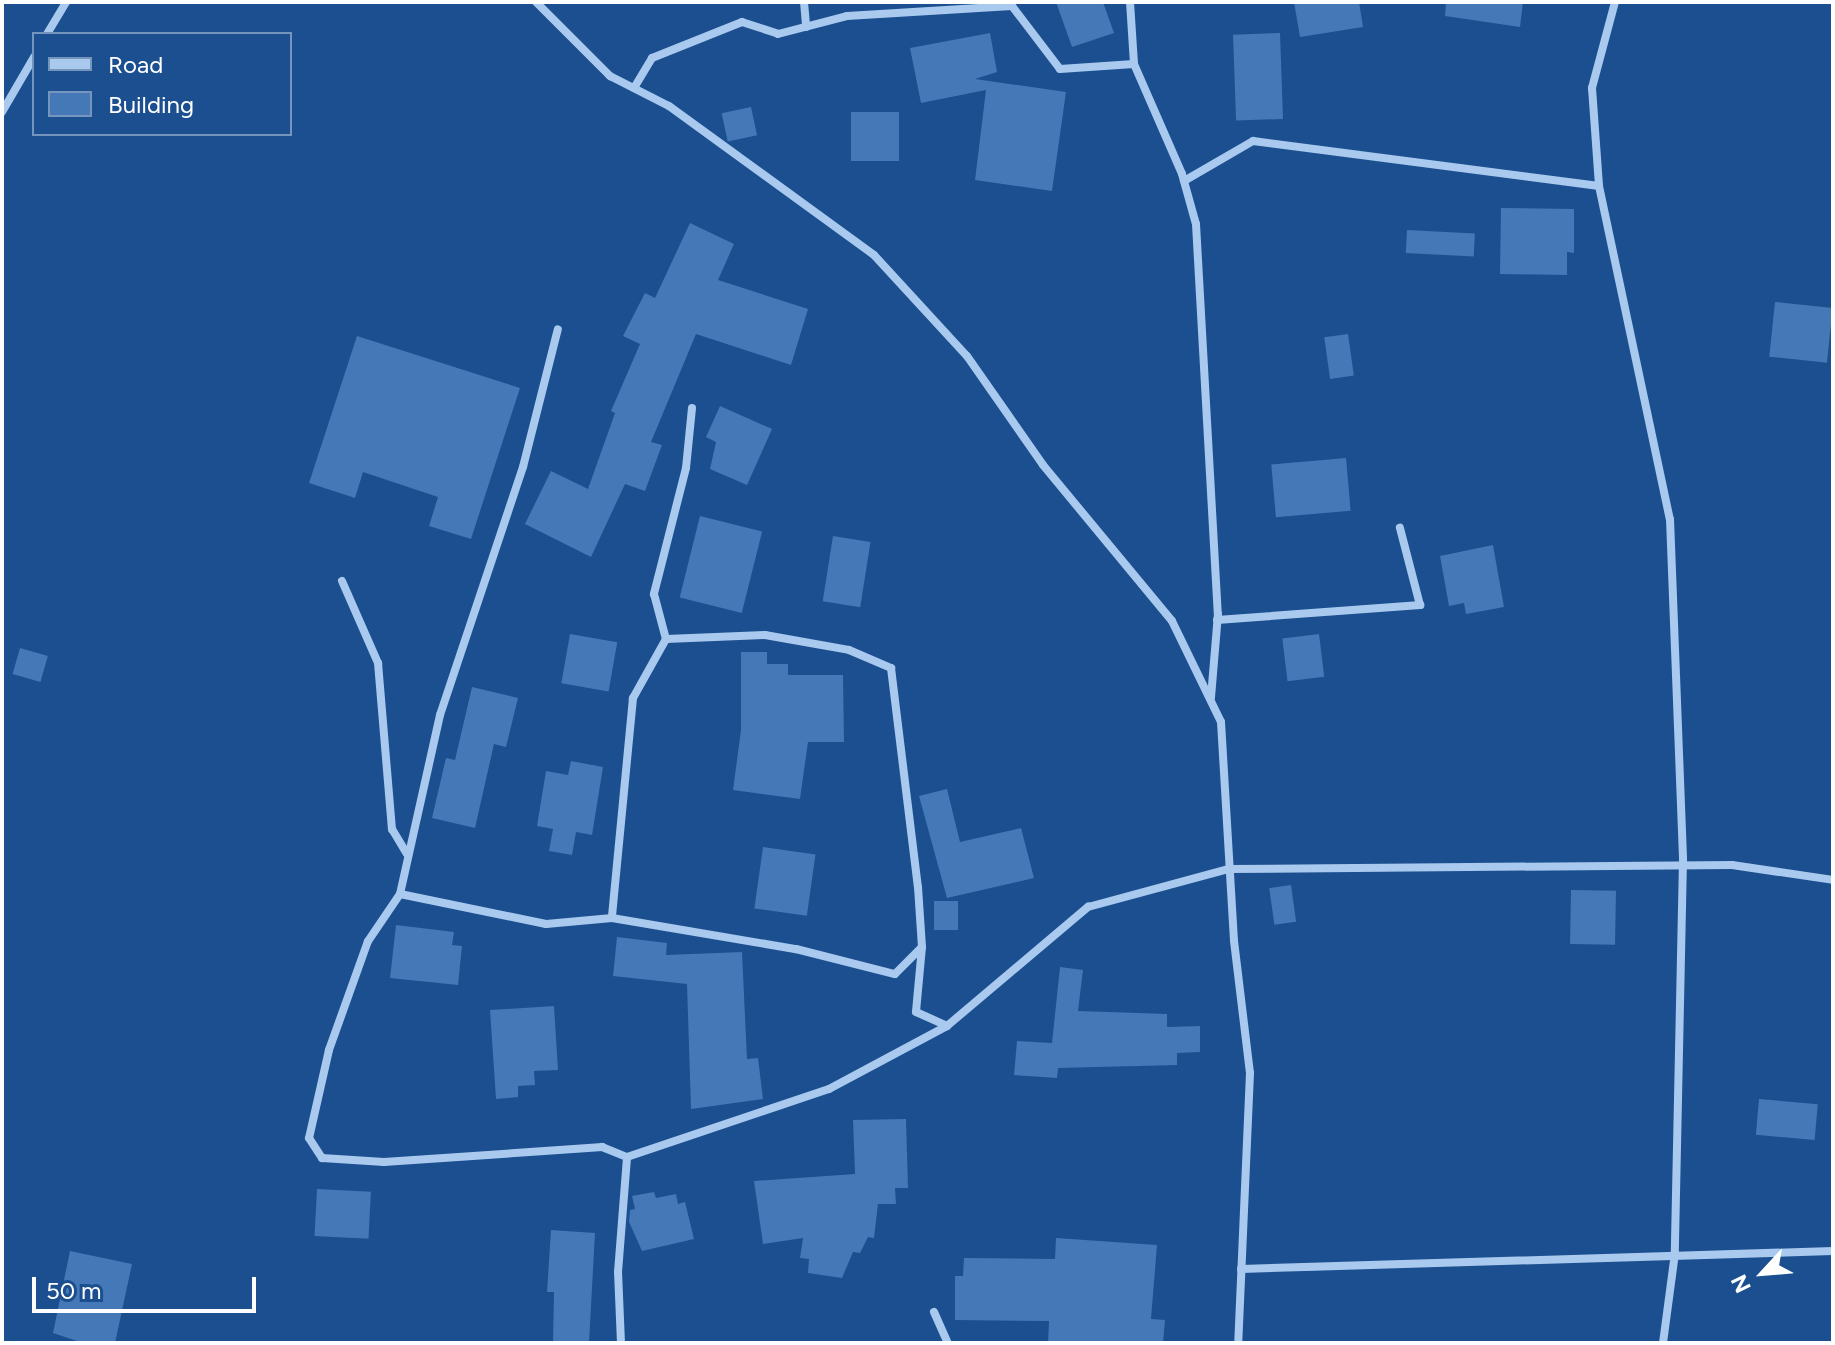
<!DOCTYPE html>
<style>
body{margin:0}
#map{position:relative;width:1835px;height:1345px;overflow:hidden;background:#1b4f8f;font-family:Figtree,sans-serif}
div>[style]{position:absolute}
[style*='--x']{left:calc(var(--x)*1px);top:calc(var(--y)*1px);width:calc(var(--w)*1px);rotate:calc(var(--a)*1deg)}
.building>*{inset:0;background:#4478b7;transform-origin:0 0}
.street>*{height:8px;margin:-4px;padding:0 4px;transform-origin:4px;border-radius:4px;background:#a9c9ee}
span{translate:-50% -50%;white-space:nowrap;text-align:center;line-height:1.15;-webkit-text-stroke:7px #1b4f8f;paint-order:stroke}
.frame{position:absolute;inset:0;border:4px solid #fff;pointer-events:none}
.legend{position:absolute;left:32px;top:32px;width:260px;height:104px;box-sizing:border-box;background:#1b4f8f;border:2px solid #7695bc;margin:0;padding:10px 14px;list-style:none;font-size:24px;color:#fff}
.legend li{display:flex;align-items:center;gap:16px;height:40px}
.legend b{width:40px;border:2px solid #7695bc}
.north{position:absolute;left:1723px;top:1233px;width:80px;height:80px;-webkit-text-stroke:6px #1b4f8f;paint-order:stroke;rotate:244deg;font-size:22px;font-weight:700;line-height:32px;text-align:center;color:#fff}
.north::after{content:'';display:block;margin:auto;width:28px;height:36px;background:#fff;clip-path:polygon(50% 0,100% 100%,50% 72%,0 100%)}
.scale{position:absolute;left:32px;top:1277px;width:224px;height:36px;box-sizing:border-box;border:4px solid #fff;border-top:0;padding-left:10px;font-size:24px;line-height:28px;white-space:nowrap;color:#fff;-webkit-text-stroke:6px #1b4f8f;paint-order:stroke}
</style>
<div id="map">
<div class="building">
<div style="clip-path:polygon(1056px 2px,1103px 2px,1114px 33px,1072px 47px)"></div>
<div style="clip-path:polygon(1294px 2px,1359px 2px,1363px 27px,1300px 37px)"></div>
<div style="clip-path:polygon(1446px 2px,1523px 2px,1520px 27px,1445px 16px)"></div>
<div style="clip-path:polygon(990px 33px,997px 72px,975px 79px,1066px 92px,1052px 191px,975px 180px,986px 90px,921px 103px,910px 48px)"></div>
<div style="left:1280px;top:33px;width:86px;height:47px;rotate:88deg"></div>
<div style="left:751px;top:107px;width:29px;height:30px;rotate:78deg"></div>
<div style="left:851px;top:112px;width:48px;height:49px"></div>
<div style="clip-path:polygon(1501px 208px,1574px 209px,1574px 253px,1567px 252px,1567px 275px,1500px 274px)"></div>
<div style="clip-path:polygon(690px 223px,734px 244px,718px 280px,808px 309px,791px 365px,696px 334px,651px 442px,662px 445px,645px 491px,625px 484px,591px 557px,525px 524px,551px 471px,588px 489px,615px 413px,611px 411px,640px 344px,623px 336px,645px 293px,655px 298px)"></div>
<div style="left:1407px;top:230px;width:68px;height:23px;rotate:3deg"></div>
<div style="left:1775px;top:302px;width:58px;height:55px;rotate:6deg"></div>
<div style="left:1348px;top:334px;width:42px;height:24px;rotate:82deg"></div>
<div style="clip-path:polygon(357px 336px,520px 388px,471px 539px,429px 526px,438px 497px,363px 472px,355px 498px,309px 483px)"></div>
<div style="clip-path:polygon(720px 406px,772px 429px,747px 485px,710px 469px,716px 442px,706px 437px)"></div>
<div style="left:1346px;top:458px;width:53px;height:75px;rotate:85deg"></div>
<div style="left:700px;top:516px;width:64px;height:84px;rotate:14deg"></div>
<div style="left:833px;top:536px;width:38px;height:66px;rotate:9deg"></div>
<div style="clip-path:polygon(1493px 545px,1504px 607px,1466px 614px,1464px 603px,1449px 606px,1440px 556px)"></div>
<div style="left:570px;top:634px;width:48px;height:50px;rotate:10deg"></div>
<div style="left:1319px;top:634px;width:43px;height:37px;rotate:83deg"></div>
<div style="left:20px;top:648px;width:29px;height:27px;rotate:16deg"></div>
<div style="clip-path:polygon(741px 652px,767px 652px,767px 664px,788px 664px,788px 675px,843px 675px,844px 742px,808px 742px,800px 799px,733px 790px,741px 730px)"></div>
<div style="clip-path:polygon(472px 687px,518px 698px,506px 747px,494px 744px,475px 828px,432px 818px,446px 758px,455px 760px)"></div>
<div style="clip-path:polygon(571px 761px,603px 767px,592px 835px,576px 832px,572px 855px,549px 851px,553px 829px,537px 826px,546px 771px,568px 775px)"></div>
<div style="clip-path:polygon(947px 789px,960px 842px,1021px 828px,1034px 878px,947px 898px,919px 796px)"></div>
<div style="left:763px;top:847px;width:53px;height:62px;rotate:8deg"></div>
<div style="left:1291px;top:885px;width:37px;height:22px;rotate:82deg"></div>
<div style="left:1571px;top:890px;width:45px;height:54px;rotate:1deg"></div>
<div style="left:934px;top:901px;width:24px;height:29px"></div>
<div style="clip-path:polygon(396px 925px,454px 932px,452px 945px,462px 946px,458px 985px,390px 978px)"></div>
<div style="clip-path:polygon(617px 937px,667px 943px,666px 955px,742px 952px,747px 1059px,758px 1058px,763px 1099px,691px 1109px,687px 984px,613px 976px)"></div>
<div style="clip-path:polygon(1060px 967px,1083px 970px,1078px 1011px,1167px 1014px,1167px 1027px,1200px 1026px,1200px 1052px,1177px 1053px,1177px 1065px,1058px 1068px,1057px 1078px,1014px 1075px,1017px 1041px,1052px 1043px)"></div>
<div style="clip-path:polygon(554px 1006px,558px 1070px,534px 1071px,535px 1085px,518px 1086px,518px 1097px,496px 1099px,490px 1010px)"></div>
<div style="left:1759px;top:1099px;width:59px;height:36px;rotate:5deg"></div>
<div style="clip-path:polygon(906px 1119px,908px 1188px,895px 1188px,896px 1204px,878px 1204px,874px 1238px,868px 1237px,860px 1253px,853px 1252px,842px 1278px,808px 1273px,809px 1259px,800px 1258px,803px 1238px,763px 1244px,754px 1181px,855px 1174px,853px 1120px)"></div>
<div style="left:317px;top:1189px;width:54px;height:47px;rotate:3deg"></div>
<div style="clip-path:polygon(654px 1192px,656px 1198px,676px 1194px,678px 1204px,685px 1202px,694px 1239px,642px 1251px,629px 1222px,630px 1210px,635px 1209px,632px 1196px)"></div>
<div style="clip-path:polygon(551px 1230px,595px 1233px,589px 1343px,553px 1343px,554px 1292px,547px 1292px)"></div>
<div style="clip-path:polygon(1056px 1238px,1157px 1245px,1151px 1319px,1165px 1320px,1163px 1343px,1048px 1343px,1049px 1321px,955px 1320px,955px 1276px,963px 1276px,964px 1258px,1055px 1259px)"></div>
<div style="clip-path:polygon(70px 1251px,132px 1264px,115px 1343px,83px 1343px,53px 1333px)"></div>
</div>
<div class="street">
<div style="--x:536;--y:2;--w:105;--a:45"></div>
<div style="--x:610;--y:76;--w:66;--a:27"></div>
<div style="--x:669;--y:106;--w:253;--a:36"></div>
<div style="--x:874;--y:255;--w:137;--a:47.4"></div>
<div style="--x:967;--y:356;--w:133;--a:55.1"></div>
<div style="--x:1043;--y:465;--w:202;--a:50.4"></div>
<div style="--x:1172;--y:621;--w:112;--a:64.1"></div>
<div style="--x:1221;--y:722;--w:219;--a:86.6"></div>
<div style="--x:1234;--y:941;--w:133;--a:83.1"></div>
<div style="--x:1250;--y:1073;--w:270;--a:92.5"></div>
<div style="--x:804;--y:2;--w:25;--a:85"></div>
<div style="--x:1130;--y:2;--w:62;--a:86.3"></div>
<div style="--x:1615;--y:2;--w:89;--a:105"></div>
<div style="--x:1592;--y:88;--w:98;--a:85.9"></div>
<div style="--x:1599;--y:186;--w:340;--a:78"></div>
<div style="--x:1670;--y:519;--w:341;--a:87.8"></div>
<div style="--x:1683;--y:860;--w:393;--a:91.2"></div>
<div style="--x:1675;--y:1253;--w:91;--a:97.6"></div>
<div style="--x:47;--y:34;--w:37;--a:-59"></div>
<div style="--x:634;--y:88;--w:35;--a:-59"></div>
<div style="--x:652;--y:58;--w:97;--a:-21.8"></div>
<div style="--x:742;--y:22;--w:38;--a:18"></div>
<div style="--x:778;--y:34;--w:71;--a:-14.6"></div>
<div style="--x:847;--y:16;--w:165;--a:-3.5"></div>
<div style="--x:1012;--y:6;--w:79;--a:52.7"></div>
<div style="--x:1060;--y:69;--w:74;--a:-3.9"></div>
<div style="--x:1134;--y:64;--w:120;--a:66.4"></div>
<div style="--x:1182;--y:174;--w:52;--a:74.4"></div>
<div style="--x:1196;--y:224;--w:391;--a:86.8"></div>
<div style="--x:1218;--y:614;--w:84;--a:94.8"></div>
<div style="--x:2;--y:112;--w:64;--a:-59.8"></div>
<div style="--x:1184;--y:181;--w:80;--a:-30.1"></div>
<div style="--x:1253;--y:141;--w:349;--a:7.4"></div>
<div style="--x:692;--y:408;--w:60;--a:95.7"></div>
<div style="--x:686;--y:468;--w:130;--a:104.3"></div>
<div style="--x:654;--y:594;--w:47;--a:75.1"></div>
<div style="--x:666;--y:639;--w:99;--a:-2.3"></div>
<div style="--x:765;--y:635;--w:85;--a:10.1"></div>
<div style="--x:849;--y:650;--w:46;--a:23.2"></div>
<div style="--x:891;--y:668;--w:221;--a:83"></div>
<div style="--x:918;--y:887;--w:60;--a:86.2"></div>
<div style="--x:922;--y:947;--w:65;--a:95.3"></div>
<div style="--x:916;--y:1012;--w:34;--a:24"></div>
<div style="--x:342;--y:581;--w:90;--a:66.3"></div>
<div style="--x:378;--y:663;--w:167;--a:85.2"></div>
<div style="--x:392;--y:829;--w:29;--a:59"></div>
<div style="--x:1217;--y:620;--w:204;--a:-4.2"></div>
<div style="--x:1420;--y:605;--w:80;--a:-104.6"></div>
<div style="--x:666;--y:639;--w:68;--a:119.2"></div>
<div style="--x:633;--y:698;--w:221;--a:95.5"></div>
<div style="--x:612;--y:918;--w:187;--a:9.6"></div>
<div style="--x:796;--y:949;--w:102;--a:14.2"></div>
<div style="--x:895;--y:974;--w:38;--a:-45"></div>
<div style="--x:400;--y:894;--w:183;--a:-77.4"></div>
<div style="--x:440;--y:715;--w:262;--a:-71.5"></div>
<div style="--x:523;--y:467;--w:142;--a:-75.8"></div>
<div style="--x:612;--y:918;--w:66;--a:174.8"></div>
<div style="--x:546;--y:924;--w:149;--a:-168.4"></div>
<div style="--x:400;--y:894;--w:57;--a:124.2"></div>
<div style="--x:368;--y:941;--w:116;--a:109.7"></div>
<div style="--x:329;--y:1050;--w:90;--a:102.8"></div>
<div style="--x:309;--y:1138;--w:24;--a:57"></div>
<div style="--x:322;--y:1158;--w:62;--a:3.7"></div>
<div style="--x:384;--y:1162;--w:219;--a:-3.9"></div>
<div style="--x:602;--y:1147;--w:27;--a:22"></div>
<div style="--x:1241;--y:1269;--w:592;--a:-1.74"></div>
<div style="--x:934;--y:1312;--w:34;--a:66"></div>
<div style="--x:621;--y:1343;--w:71;--a:-92.4"></div>
<div style="--x:618;--y:1272;--w:115;--a:-85.5"></div>
<div style="--x:627;--y:1157;--w:213;--a:-18.6"></div>
<div style="--x:829;--y:1089;--w:134;--a:-28.1"></div>
<div style="--x:947;--y:1026;--w:185;--a:-40.2"></div>
<div style="--x:1088;--y:907;--w:146;--a:-15.1"></div>
<div style="--x:1229;--y:869;--w:503;--a:-0.46"></div>
<div style="--x:1732;--y:865;--w:102;--a:8.4"></div>
</div>
<div class="frame"></div>
<ul class="legend">
<li><b style="height:10px;background:#a9c9ee"></b>Road</li>
<li><b style="height:22px;background:#4478b7"></b>Building</li>
</ul>
<div class="north">N</div>
<div class="scale">50 m</div>
</div>
